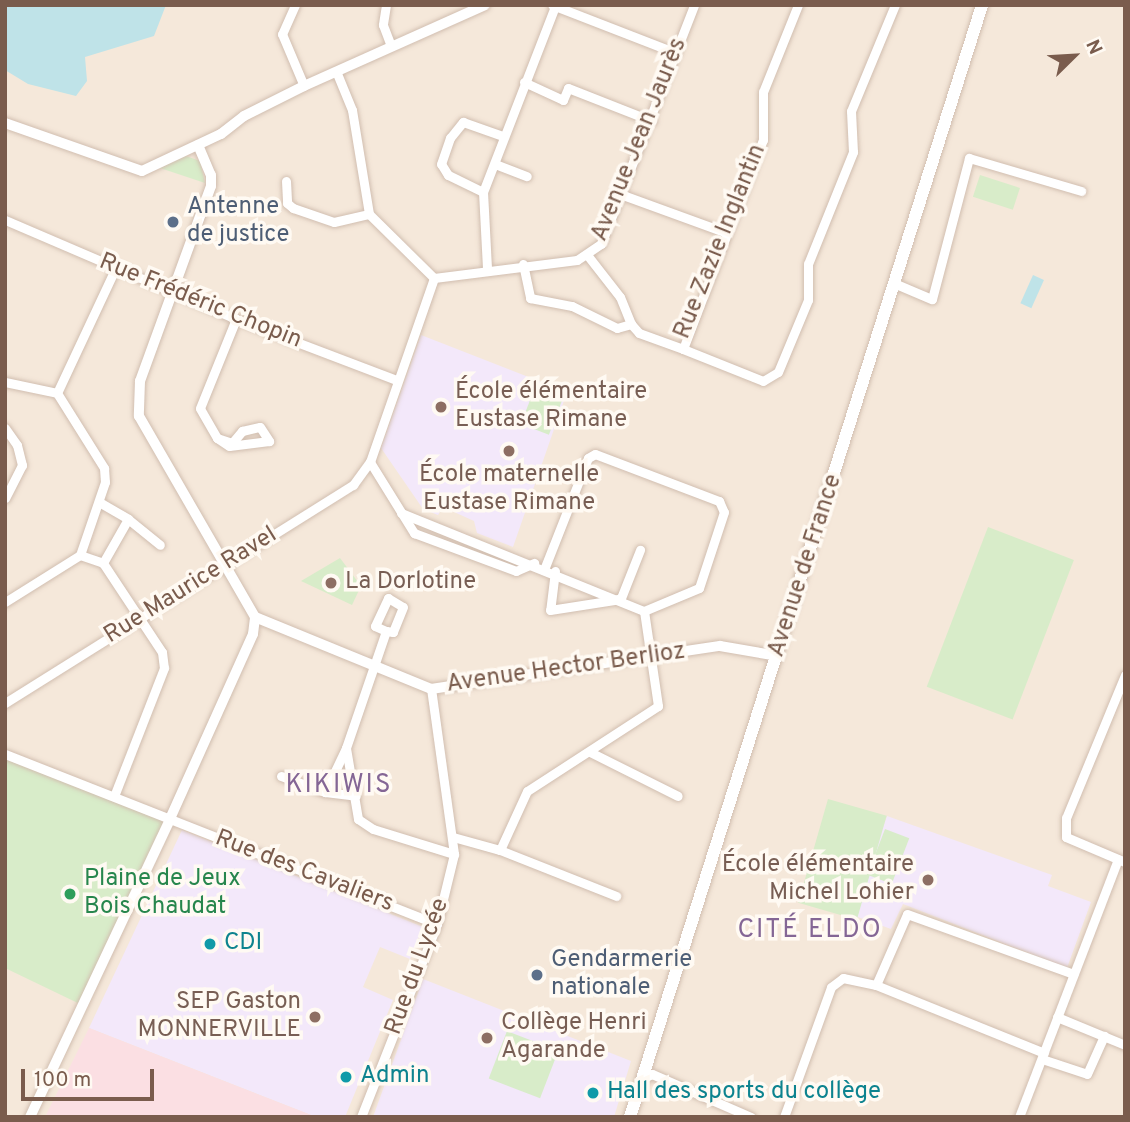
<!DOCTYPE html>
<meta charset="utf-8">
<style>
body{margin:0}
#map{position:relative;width:1130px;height:1122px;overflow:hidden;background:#fdf6ec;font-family:Overpass,sans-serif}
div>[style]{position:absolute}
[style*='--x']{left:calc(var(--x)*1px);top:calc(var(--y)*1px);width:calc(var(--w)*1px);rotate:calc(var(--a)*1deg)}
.residential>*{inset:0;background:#f5e8da;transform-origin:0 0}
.education>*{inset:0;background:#f3e8fa}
.medical>*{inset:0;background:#fbdfe3}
.green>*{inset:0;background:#d8ecc9;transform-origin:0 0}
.water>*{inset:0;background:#bfe3e8;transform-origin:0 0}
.roads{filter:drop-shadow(0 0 2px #d1beb0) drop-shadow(0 0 2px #d1beb0)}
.minor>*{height:9px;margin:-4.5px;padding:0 4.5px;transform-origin:4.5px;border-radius:4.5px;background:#fff}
.tertiary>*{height:10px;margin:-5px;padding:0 5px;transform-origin:5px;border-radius:5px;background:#fff}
.secondary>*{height:12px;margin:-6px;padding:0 6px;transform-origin:6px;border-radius:6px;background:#fff}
.dots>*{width:19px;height:19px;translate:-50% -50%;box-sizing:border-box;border:4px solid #fffaf3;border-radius:50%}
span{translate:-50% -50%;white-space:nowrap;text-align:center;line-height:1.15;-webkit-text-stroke:7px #fffaf3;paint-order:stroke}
.street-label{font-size:24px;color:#7a5c4d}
.service-label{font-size:24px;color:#4e5e75}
.left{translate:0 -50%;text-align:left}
.education-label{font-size:24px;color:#785e54}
.right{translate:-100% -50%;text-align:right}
.leisure-label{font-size:24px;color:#27864d}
.culture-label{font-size:24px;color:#0d838f}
.neighbourhood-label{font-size:26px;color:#846695;letter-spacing:2px}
.frame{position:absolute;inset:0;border:7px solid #7a5c4d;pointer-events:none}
.north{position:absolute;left:1039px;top:21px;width:70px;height:70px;-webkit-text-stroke:5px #fffaf3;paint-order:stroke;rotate:66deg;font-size:19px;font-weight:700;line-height:28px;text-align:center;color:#7a5c4d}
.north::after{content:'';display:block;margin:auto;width:24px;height:32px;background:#7a5c4d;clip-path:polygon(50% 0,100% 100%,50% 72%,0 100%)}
.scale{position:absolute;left:21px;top:1069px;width:133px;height:32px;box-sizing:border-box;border:4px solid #7a5c4d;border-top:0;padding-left:9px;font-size:21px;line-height:24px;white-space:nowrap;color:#7a5c4d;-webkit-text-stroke:5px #fffaf3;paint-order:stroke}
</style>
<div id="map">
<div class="residential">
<div style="left:5px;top:5px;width:1120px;height:1112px"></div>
</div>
<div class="education">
<div style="clip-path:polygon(421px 335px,567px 392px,513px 547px,477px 533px,474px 521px,443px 507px,438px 515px,423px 509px,381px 448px)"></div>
<div style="clip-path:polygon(887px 816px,1052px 875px,1048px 886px,1091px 902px,1067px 968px,903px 904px,891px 929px,852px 915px)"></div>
<div style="clip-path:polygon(182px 830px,423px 927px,410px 959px,380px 947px,363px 987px,393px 1000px,345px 1117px,316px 1117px,89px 1028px)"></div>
<div style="clip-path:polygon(423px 979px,631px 1061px,614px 1117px,373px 1117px)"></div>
</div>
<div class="medical">
<div style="clip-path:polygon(89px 1028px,316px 1117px,45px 1117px)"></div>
</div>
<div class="green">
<div style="clip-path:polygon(186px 156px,200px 161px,205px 183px,160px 168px)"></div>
<div style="left:980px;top:175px;width:42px;height:23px;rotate:18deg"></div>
<div style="left:537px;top:382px;width:30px;height:45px;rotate:21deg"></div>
<div style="left:988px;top:527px;width:92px;height:171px;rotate:21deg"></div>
<div style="clip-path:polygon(340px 558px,361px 586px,352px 605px,301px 581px)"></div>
<div style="clip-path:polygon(5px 754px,169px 821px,84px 1006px,5px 968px)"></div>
<div style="left:828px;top:799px;width:61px;height:108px;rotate:16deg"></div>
<div style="left:885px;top:829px;width:26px;height:49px;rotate:21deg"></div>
<div style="left:507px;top:1031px;width:55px;height:51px;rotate:21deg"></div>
</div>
<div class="water">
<div style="clip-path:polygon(5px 5px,166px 5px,154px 36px,85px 57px,87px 81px,76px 96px,28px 84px,5px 70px)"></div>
<div style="left:1033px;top:275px;width:12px;height:31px;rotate:24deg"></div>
</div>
<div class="roads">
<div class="minor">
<div style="--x:295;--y:5;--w:32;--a:114"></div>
<div style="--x:282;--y:34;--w:56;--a:67.1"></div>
<div style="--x:386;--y:5;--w:20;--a:99"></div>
<div style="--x:383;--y:25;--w:22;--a:69"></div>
<div style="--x:336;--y:71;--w:42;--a:67.7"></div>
<div style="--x:352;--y:110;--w:105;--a:80.7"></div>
<div style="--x:369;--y:214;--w:91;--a:44.6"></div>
<div style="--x:434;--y:278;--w:144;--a:-7.2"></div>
<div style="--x:577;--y:260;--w:29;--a:-34"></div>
<div style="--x:601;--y:244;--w:256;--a:-68.7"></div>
<div style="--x:524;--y:82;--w:43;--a:24.8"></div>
<div style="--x:563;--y:100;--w:13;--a:-67"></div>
<div style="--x:568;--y:88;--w:90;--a:21.4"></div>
<div style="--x:495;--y:164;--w:34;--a:21"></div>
<div style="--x:286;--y:181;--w:22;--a:87"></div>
<div style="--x:287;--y:203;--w:8;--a:40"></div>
<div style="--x:293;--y:208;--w:43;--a:18.9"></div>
<div style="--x:334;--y:222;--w:36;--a:-13"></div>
<div style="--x:483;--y:192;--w:39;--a:-154"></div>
<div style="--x:448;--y:175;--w:13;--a:-122"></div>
<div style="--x:441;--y:164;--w:28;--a:-71"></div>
<div style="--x:450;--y:138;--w:21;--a:-51"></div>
<div style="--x:463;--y:122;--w:42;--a:19.3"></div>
<div style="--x:620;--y:194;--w:114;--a:20"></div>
<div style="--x:5;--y:220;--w:251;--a:23.2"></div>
<div style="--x:236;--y:319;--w:172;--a:20.8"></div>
<div style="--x:523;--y:264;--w:35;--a:78"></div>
<div style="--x:530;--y:298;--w:43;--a:10.8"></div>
<div style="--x:572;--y:306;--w:50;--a:26.1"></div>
<div style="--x:617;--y:328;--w:15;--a:-16"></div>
<div style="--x:631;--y:324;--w:29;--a:-112"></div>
<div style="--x:620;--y:297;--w:52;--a:-128"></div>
<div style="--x:487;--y:268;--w:76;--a:-93"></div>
<div style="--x:483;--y:192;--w:199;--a:-68.8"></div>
<div style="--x:555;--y:6;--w:130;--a:21.2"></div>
<div style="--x:434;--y:278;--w:195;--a:109.2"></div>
<div style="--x:370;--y:462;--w:84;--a:58.2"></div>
<div style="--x:414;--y:533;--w:109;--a:20.4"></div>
<div style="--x:516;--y:571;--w:20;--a:-24"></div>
<div style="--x:896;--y:284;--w:39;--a:23"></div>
<div style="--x:932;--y:299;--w:146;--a:-75.3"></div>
<div style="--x:969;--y:158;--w:117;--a:16.4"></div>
<div style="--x:631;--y:324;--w:12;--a:48"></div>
<div style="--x:639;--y:333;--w:47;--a:20"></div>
<div style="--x:683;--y:349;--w:224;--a:-69.1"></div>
<div style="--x:763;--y:140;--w:48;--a:-90"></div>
<div style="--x:763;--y:92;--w:94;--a:-68.1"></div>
<div style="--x:683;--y:349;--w:86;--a:21.8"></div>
<div style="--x:763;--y:381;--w:17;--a:-31"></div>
<div style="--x:778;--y:372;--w:78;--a:-67.4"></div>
<div style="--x:808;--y:300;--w:36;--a:-90"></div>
<div style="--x:808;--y:264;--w:121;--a:-68.1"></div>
<div style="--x:853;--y:152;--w:41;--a:-92.8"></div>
<div style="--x:851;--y:111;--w:115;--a:-67.5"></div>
<div style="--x:5;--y:382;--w:53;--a:11.9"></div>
<div style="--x:57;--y:393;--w:89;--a:57.9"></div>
<div style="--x:104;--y:468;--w:14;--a:86"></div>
<div style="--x:105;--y:482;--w:77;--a:108.9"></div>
<div style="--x:80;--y:555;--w:89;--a:147.9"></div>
<div style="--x:57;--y:393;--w:139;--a:-64.9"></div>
<div style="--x:5;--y:428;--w:21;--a:55"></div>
<div style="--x:17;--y:445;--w:21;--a:76"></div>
<div style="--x:22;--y:465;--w:37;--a:117"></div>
<div style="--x:217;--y:438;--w:16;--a:18"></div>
<div style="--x:232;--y:443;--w:16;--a:-50"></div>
<div style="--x:242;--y:431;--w:18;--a:-13"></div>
<div style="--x:260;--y:427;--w:17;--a:57"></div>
<div style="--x:269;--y:441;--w:40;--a:172.9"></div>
<div style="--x:229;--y:446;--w:14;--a:-146"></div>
<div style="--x:217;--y:438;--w:34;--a:-120"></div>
<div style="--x:200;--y:408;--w:96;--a:-68"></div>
<div style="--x:99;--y:502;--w:34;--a:30"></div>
<div style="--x:128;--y:519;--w:51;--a:119.6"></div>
<div style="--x:401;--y:513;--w:262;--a:22"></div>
<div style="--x:644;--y:611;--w:96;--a:81.6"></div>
<div style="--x:658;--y:706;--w:156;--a:147"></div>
<div style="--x:527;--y:791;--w:65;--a:114.6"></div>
<div style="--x:128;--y:519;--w:41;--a:39.1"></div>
<div style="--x:80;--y:555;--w:24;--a:19"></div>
<div style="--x:103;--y:563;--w:107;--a:56.5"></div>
<div style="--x:162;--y:652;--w:16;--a:83"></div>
<div style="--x:164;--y:668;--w:137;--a:111.3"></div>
<div style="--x:545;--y:567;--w:117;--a:-68.5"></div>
<div style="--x:588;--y:458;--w:8;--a:-30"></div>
<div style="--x:595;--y:454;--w:133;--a:20.8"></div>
<div style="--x:719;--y:501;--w:12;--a:66"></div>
<div style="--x:724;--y:512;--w:80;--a:108.2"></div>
<div style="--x:699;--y:588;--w:60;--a:157.3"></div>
<div style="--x:555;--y:571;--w:39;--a:97"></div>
<div style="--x:550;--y:610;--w:65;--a:-8.9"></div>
<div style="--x:614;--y:600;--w:7;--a:-16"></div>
<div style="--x:621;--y:598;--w:52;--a:-68.4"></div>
<div style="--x:386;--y:631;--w:12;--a:-156"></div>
<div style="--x:375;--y:626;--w:31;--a:-65"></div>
<div style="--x:388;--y:598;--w:17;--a:31"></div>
<div style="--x:403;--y:607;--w:27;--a:112"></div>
<div style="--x:393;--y:632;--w:7;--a:-172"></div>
<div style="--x:386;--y:631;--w:124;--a:108.9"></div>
<div style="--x:346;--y:748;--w:72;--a:80.4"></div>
<div style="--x:358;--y:819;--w:18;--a:34"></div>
<div style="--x:373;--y:829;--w:85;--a:17.2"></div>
<div style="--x:1125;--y:675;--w:155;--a:112.4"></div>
<div style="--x:1066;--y:818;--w:19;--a:90"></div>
<div style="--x:1066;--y:837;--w:64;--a:23"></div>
<div style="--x:5;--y:703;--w:411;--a:-32.1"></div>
<div style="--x:353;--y:485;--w:29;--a:-54"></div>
<div style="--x:346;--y:748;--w:49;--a:115.5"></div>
<div style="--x:325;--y:792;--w:31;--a:7"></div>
<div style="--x:590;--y:752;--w:98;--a:26.6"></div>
<div style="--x:5;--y:754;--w:464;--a:21.5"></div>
<div style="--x:281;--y:776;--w:47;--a:20"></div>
<div style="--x:453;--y:837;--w:49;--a:15.5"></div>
<div style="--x:500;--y:850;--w:125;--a:21.6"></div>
<div style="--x:876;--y:985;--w:77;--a:-66.4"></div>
<div style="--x:907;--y:914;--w:177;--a:19.8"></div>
<div style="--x:1057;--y:1017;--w:74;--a:22.4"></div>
<div style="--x:1042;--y:1059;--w:47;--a:18.4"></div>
<div style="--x:1087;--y:1074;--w:42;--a:-65.9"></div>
<div style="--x:642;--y:1079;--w:11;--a:-27"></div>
<div style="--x:652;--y:1074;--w:108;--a:23.5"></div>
<div style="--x:361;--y:1117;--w:207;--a:-68.5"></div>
<div style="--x:437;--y:924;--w:72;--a:-76.3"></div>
<div style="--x:454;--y:854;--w:167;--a:-97.9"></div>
<div style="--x:784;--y:1117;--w:138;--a:-70.1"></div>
<div style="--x:831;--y:987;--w:15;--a:-37"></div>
<div style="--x:843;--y:978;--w:34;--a:12"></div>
<div style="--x:876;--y:985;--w:181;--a:22"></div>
<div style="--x:1019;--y:1117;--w:276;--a:-69"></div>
</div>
<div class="tertiary">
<div style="--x:553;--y:5;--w:2;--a:0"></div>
<div style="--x:5;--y:123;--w:145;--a:19.3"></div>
<div style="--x:142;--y:171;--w:87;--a:-25.1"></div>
<div style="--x:221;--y:134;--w:29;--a:-38"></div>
<div style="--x:244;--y:116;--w:67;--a:-26.6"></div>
<div style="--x:304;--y:86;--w:198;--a:-24.1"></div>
<div style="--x:198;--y:145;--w:33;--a:67"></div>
<div style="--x:211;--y:175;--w:11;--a:90"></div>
<div style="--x:211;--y:186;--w:208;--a:110"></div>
<div style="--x:140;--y:381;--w:35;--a:92"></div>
<div style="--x:139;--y:416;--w:232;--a:60"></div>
<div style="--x:255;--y:617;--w:190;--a:22.2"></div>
<div style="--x:431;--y:689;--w:292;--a:-8.5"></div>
<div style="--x:720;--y:646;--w:59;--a:9.8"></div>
<div style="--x:30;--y:1117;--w:327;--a:-64.8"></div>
<div style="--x:169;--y:821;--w:205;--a:-65.8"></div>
<div style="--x:253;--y:634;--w:17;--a:-83"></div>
</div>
<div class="secondary">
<div style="--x:630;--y:1117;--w:1166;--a:-72.43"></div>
</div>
</div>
<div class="dots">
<div style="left:173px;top:222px;background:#5c6f8a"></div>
<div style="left:441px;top:407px;background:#8d6e63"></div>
<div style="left:509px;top:451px;background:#8d6e63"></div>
<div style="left:331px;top:583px;background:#8d6e63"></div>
<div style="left:928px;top:880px;background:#8d6e63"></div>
<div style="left:70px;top:894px;background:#2e9e5b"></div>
<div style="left:210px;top:944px;background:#0f9aa8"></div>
<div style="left:537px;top:975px;background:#5c6f8a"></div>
<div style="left:315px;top:1017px;background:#8d6e63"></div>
<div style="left:487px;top:1038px;background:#8d6e63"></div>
<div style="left:346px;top:1077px;background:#0f9aa8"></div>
<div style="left:593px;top:1093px;background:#0f9aa8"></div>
</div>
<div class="street-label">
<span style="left:640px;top:140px;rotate:-68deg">Avenue Jean Jaurès</span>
<span style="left:721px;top:242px;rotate:-68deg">Rue Zazie Inglantin</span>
<span style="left:200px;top:302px;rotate:22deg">Rue Frédéric Chopin</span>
<span style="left:806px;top:566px;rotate:-72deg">Avenue de France</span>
<span style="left:191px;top:586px;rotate:-32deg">Rue Maurice Ravel</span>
<span style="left:566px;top:669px;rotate:-8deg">Avenue Hector Berlioz</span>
<span style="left:304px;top:872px;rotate:21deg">Rue des Cavaliers</span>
<span style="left:418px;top:967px;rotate:-70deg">Rue du Lycée</span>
</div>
<div class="service-label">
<span class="left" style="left:187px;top:222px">Antenne<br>de justice</span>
<span class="left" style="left:551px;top:975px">Gendarmerie<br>nationale</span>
</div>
<div class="education-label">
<span class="left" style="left:455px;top:407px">École élémentaire<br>Eustase Rimane</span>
<span style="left:509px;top:490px">École maternelle<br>Eustase Rimane</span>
<span class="left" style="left:345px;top:583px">La Dorlotine</span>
<span class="right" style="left:914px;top:880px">École élémentaire<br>Michel Lohier</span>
<span class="right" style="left:301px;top:1017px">SEP Gaston<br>MONNERVILLE</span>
<span class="left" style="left:501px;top:1038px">Collège Henri<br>Agarande</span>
</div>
<div class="leisure-label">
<span class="left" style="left:84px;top:894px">Plaine de Jeux<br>Bois Chaudat</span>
</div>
<div class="culture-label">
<span class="left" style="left:224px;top:944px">CDI</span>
<span class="left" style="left:360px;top:1077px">Admin</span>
<span class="left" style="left:607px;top:1093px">Hall des sports du collège</span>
</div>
<div class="neighbourhood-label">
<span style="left:339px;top:786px">KIKIWIS</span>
<span style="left:810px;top:931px">CITÉ ELDO</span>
</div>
<div class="frame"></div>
<div class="north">N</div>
<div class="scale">100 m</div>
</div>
